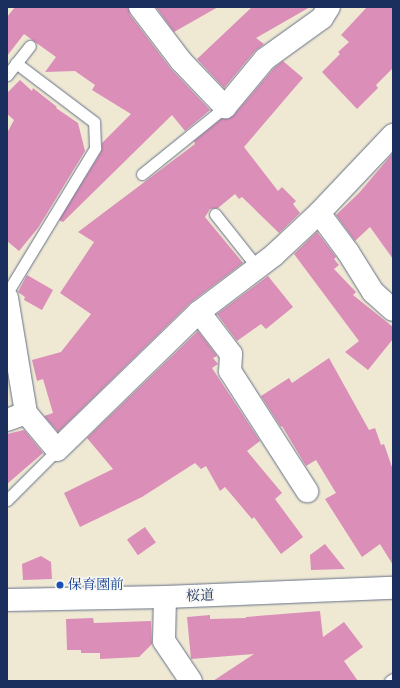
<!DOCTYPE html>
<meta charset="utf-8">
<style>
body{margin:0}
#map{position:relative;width:400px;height:688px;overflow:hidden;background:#efe9d4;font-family:"IM FELL Great Primer","Noto Serif JP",serif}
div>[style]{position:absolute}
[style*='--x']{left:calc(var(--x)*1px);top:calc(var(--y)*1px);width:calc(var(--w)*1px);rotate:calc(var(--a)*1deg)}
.building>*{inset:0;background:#da8eb8;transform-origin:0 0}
.roads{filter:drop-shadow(0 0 1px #657087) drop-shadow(0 0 1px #657087)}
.service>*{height:11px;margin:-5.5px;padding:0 5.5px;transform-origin:5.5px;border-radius:5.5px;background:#fff}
.minor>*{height:22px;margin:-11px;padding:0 11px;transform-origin:11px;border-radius:11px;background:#fff}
.tertiary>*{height:22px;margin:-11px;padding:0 11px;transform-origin:11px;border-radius:11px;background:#fff}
.dots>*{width:11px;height:11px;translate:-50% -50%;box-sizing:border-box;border:2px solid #f6f6f2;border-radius:50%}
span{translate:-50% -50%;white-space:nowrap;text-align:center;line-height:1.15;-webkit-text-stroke:3px #f6f6f2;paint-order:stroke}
.transit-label{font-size:14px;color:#164399}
.left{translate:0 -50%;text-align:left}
.street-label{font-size:14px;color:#1b2f5e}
.frame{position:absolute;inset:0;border:8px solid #1b2f5e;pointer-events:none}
</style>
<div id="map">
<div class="building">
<div style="clip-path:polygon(15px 7px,128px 7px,130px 15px,171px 69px,210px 110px,185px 131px,172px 115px,63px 222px,59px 220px,101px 152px,102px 143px,131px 114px,92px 90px,95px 85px,75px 71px,45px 72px,56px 57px,24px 34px,7px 56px,7px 17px)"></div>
<div style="clip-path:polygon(156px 7px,218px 7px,174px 32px)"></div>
<div style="clip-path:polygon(252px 7px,310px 7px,256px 38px,264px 44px,255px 51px,224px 88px,197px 59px)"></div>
<div style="clip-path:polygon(367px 7px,393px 7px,393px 68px,376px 85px,378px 88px,357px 109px,322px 72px,340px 54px,338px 52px,349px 42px,341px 35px)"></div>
<div style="clip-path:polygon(283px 61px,303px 78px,244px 147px,278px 191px,282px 187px,296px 201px,293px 204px,300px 213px,279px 233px,242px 197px,239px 199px,235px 194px,218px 208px,210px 209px,205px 217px,243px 263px,190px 303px,58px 432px,44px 416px,53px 413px,43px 379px,37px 381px,32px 360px,61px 352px,91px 314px,60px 293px,94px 242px,78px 232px,195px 144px,194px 141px,221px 119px,228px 119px,234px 115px,274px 68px)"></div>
<div style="clip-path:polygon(20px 80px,32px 91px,33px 88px,57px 107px,56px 108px,78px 123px,85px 151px,38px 228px,19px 251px,7px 241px,7px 133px,14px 120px,7px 114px,7px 93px)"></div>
<div style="clip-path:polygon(393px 153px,393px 259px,370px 227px,355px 241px,336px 215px,359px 193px)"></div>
<div style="clip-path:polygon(317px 232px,336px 257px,334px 259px,339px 265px,334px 269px,356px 292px,353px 295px,393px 327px,393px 339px,368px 370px,345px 352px,359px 341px,294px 254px)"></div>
<div style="clip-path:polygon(27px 275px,53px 290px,42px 310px,24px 300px,25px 297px,18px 292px)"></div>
<div style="clip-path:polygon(268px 276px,293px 307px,266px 329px,261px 324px,237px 341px,217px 314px)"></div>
<div style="clip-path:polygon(198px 331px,217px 356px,213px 358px,218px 364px,212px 368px,260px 441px,247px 451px,282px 493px,275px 499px,303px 537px,281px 554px,254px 517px,252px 519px,225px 487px,220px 491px,206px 466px,201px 469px,195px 463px,142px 497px,80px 527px,64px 493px,113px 469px,87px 438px)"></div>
<div style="clip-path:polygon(329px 358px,369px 430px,375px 428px,381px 445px,384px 444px,393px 470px,393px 565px,380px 544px,362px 557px,325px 499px,336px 493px,316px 460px,306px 466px,282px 426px,281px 427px,261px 396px,289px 378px,292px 383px)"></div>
<div style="clip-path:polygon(24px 430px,43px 453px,7px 484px,7px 434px)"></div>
<div style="left:145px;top:527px;width:19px;height:22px;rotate:55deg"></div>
<div style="clip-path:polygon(325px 544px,345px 569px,311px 570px,310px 555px)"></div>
<div style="clip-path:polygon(41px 556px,51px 562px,52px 579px,23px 580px,22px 564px)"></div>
<div style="clip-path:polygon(320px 611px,323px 637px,344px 622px,363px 647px,344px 661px,358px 681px,213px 681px,254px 654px,191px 659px,187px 617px,210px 615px,210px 619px,246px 618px,246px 617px)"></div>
<div style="clip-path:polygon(93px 618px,94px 623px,151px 621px,152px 644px,139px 657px,100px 659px,100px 653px,81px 653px,81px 650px,67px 650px,66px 619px)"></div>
</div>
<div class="roads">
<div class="service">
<div style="--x:7;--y:75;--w:37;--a:-52"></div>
<div style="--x:142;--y:174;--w:107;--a:-38.9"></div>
<div style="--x:215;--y:214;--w:68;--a:51.6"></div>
<div style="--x:7;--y:293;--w:170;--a:-58.7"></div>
<div style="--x:95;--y:148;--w:26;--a:-92"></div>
<div style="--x:94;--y:122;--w:98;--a:-142.9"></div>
<div style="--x:7;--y:500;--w:71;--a:-45"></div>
<div style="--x:390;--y:681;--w:4;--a:-34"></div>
</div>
<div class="minor">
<div style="--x:140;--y:7;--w:68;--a:52.8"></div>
<div style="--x:181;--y:61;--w:64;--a:46.3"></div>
<div style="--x:225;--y:107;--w:62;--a:-50.2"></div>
<div style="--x:265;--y:59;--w:70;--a:-35.7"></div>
<div style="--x:322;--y:18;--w:13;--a:-58"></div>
<div style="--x:319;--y:213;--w:49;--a:53.4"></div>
<div style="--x:348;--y:252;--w:47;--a:58"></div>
<div style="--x:373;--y:292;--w:27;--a:42"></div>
<div style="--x:7;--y:298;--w:117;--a:80.6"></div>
<div style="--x:26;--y:413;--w:48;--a:50"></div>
<div style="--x:57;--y:450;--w:198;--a:-44.2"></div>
<div style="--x:199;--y:312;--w:94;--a:-37.2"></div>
<div style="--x:274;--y:255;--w:62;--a:-43"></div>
<div style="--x:319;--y:213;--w:108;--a:-46.5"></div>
<div style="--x:199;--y:312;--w:53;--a:52.7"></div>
<div style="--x:231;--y:354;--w:17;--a:93"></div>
<div style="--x:230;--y:371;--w:143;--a:57.3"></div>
<div style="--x:7;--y:420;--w:20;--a:-20"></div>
<div style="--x:165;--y:597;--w:44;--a:91.3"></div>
<div style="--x:164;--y:641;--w:48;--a:56"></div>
</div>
<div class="tertiary">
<div style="--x:7;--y:600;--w:158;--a:-1.1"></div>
<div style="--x:165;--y:597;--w:228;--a:-2.3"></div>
</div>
</div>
<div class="dots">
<div style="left:60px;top:585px;background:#1a4fb4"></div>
</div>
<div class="transit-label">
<span class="left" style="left:68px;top:585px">保育園前</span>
</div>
<div class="street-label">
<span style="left:200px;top:596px;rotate:-2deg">桜道</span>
</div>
<div class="frame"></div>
</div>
